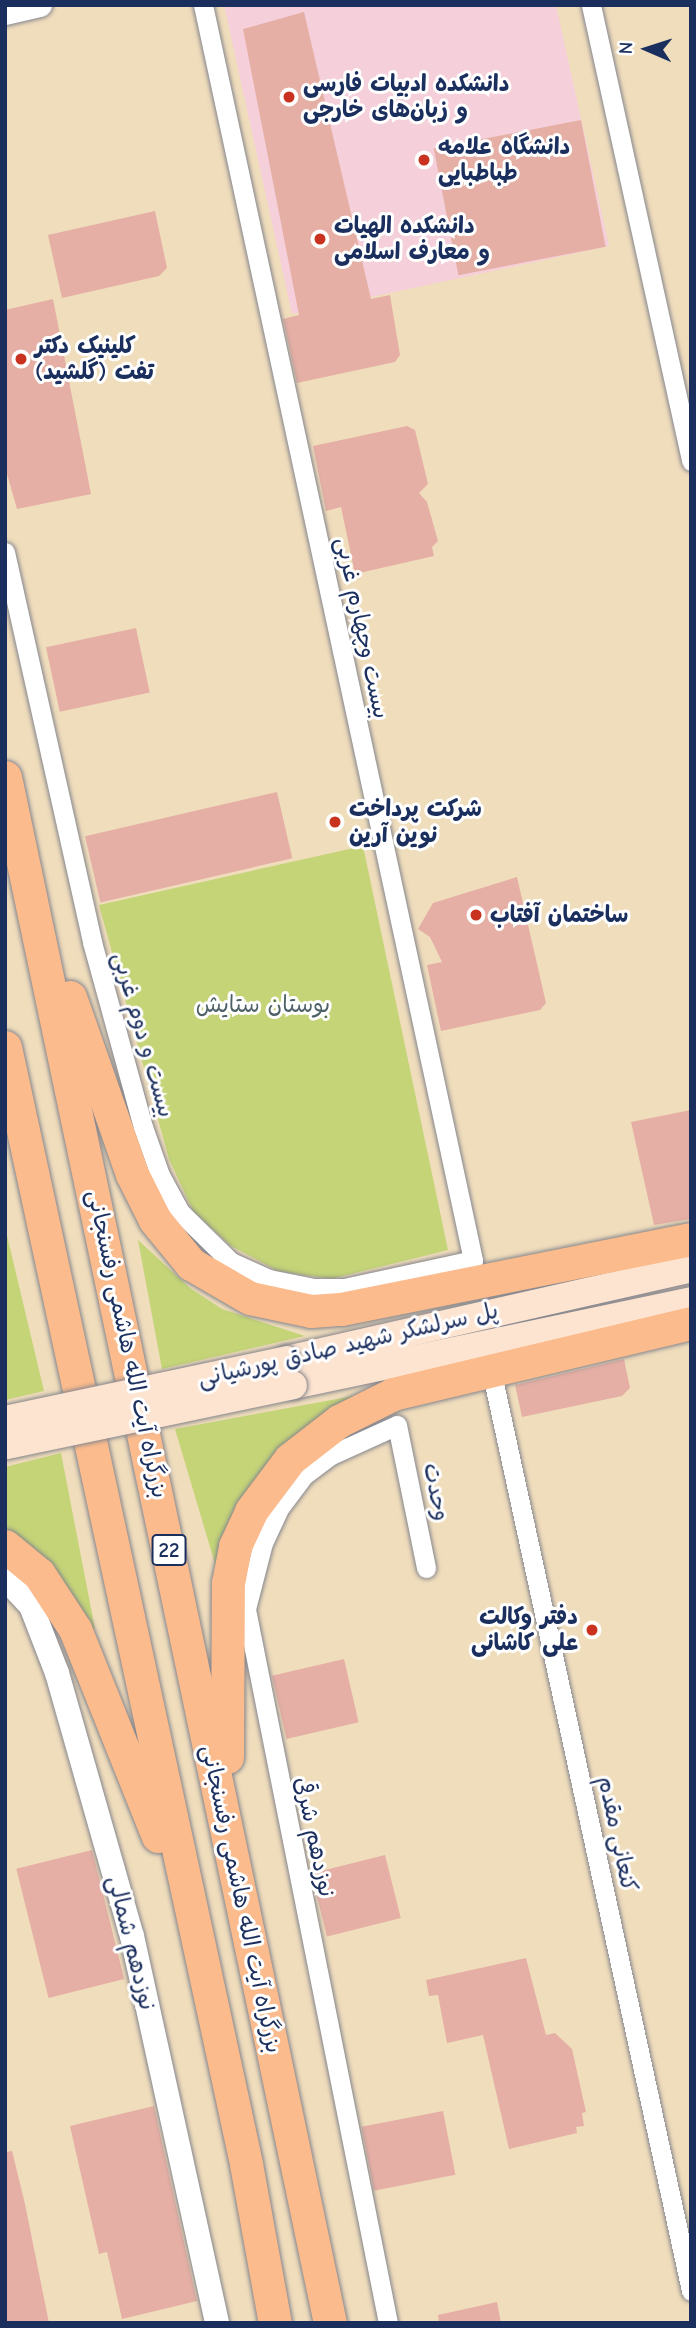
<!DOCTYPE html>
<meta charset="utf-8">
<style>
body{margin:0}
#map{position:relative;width:696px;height:2328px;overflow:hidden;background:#f0ddbc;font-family:"Comic Neue","Playpen Sans Arabic",sans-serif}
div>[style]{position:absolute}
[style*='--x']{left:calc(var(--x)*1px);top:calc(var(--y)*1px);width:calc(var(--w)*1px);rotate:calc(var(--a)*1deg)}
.built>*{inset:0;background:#f5cfd9}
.green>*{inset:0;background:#c4d477}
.building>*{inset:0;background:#e5afa5;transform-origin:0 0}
.roads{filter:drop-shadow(0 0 2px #86868d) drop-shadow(0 0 2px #86868d)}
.minor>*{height:19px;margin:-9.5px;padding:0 9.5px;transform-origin:9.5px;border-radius:9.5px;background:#fff}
.tertiary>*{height:24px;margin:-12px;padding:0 12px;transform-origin:12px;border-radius:12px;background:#fff}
.secondary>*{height:28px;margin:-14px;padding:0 14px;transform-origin:14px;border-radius:14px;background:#fde4d1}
.trunk>*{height:33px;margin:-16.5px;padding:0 16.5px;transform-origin:16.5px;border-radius:16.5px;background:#fbbb8d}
.bridges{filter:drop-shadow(0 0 2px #86868d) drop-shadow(0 0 2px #86868d)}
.secondary-bridge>*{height:28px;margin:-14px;padding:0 14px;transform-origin:14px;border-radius:14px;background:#fde4d1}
.dots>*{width:19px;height:19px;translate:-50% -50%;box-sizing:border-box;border:4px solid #fff;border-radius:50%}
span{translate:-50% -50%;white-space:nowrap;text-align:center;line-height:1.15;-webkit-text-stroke:6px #fff;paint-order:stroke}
.shield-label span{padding:2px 5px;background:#fff;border:2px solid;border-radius:5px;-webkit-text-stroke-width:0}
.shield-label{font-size:21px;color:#1b2f5e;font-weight:700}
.poi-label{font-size:23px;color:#1b2f5e;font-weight:700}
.left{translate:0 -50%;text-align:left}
.right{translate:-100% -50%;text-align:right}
.street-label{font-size:23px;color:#1b2f5e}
.park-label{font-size:23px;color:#4e6166}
.frame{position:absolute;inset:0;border:7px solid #1b2f5e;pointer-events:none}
.north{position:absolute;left:612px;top:14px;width:70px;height:70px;-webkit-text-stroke:5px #fff;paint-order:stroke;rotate:273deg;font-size:19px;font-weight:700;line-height:28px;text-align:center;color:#1b2f5e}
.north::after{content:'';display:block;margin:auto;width:24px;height:32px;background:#1b2f5e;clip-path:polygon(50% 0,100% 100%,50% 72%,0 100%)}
</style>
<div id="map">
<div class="built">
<div style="clip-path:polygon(224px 5px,556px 5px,609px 246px,292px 314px)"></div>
</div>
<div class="green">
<div style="clip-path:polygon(363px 846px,448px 1250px,331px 1279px,278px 1271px,231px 1246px,193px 1211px,169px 1159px,99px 905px)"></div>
<div style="clip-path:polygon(5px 1227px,44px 1391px,5px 1400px)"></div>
<div style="clip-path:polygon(138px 1240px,190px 1288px,222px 1309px,305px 1336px,162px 1369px)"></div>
<div style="clip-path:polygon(353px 1396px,216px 1567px,175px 1429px)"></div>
<div style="clip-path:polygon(61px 1453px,95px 1629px,85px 1622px,50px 1566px,5px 1529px,5px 1467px)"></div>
</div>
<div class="building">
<div style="clip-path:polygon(304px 12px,371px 299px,390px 295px,400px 355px,395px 362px,297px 383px,283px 319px,299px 315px,243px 29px)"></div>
<div style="left:581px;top:120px;width:129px;height:150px;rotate:79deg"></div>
<div style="clip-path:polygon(155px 211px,167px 268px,159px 276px,62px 298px,48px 235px)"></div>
<div style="clip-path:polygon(53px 299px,91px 494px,17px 509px,5px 467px,5px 310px)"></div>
<div style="clip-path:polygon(407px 426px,415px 430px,428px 484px,419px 493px,427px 502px,438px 541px,432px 547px,434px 556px,355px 574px,341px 507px,326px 511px,313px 446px)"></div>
<div style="left:136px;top:628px;width:66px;height:92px;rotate:78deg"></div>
<div style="left:277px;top:792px;width:68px;height:197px;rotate:77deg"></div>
<div style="clip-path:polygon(517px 877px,546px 1003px,540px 1010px,441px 1031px,427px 965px,442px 962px,430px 937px,418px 929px,433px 903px)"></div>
<div style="clip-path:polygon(691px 1110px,691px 1219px,654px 1225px,631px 1122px)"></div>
<div style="clip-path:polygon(624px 1359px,630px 1388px,622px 1396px,522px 1417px,515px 1385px)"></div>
<div style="left:344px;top:1659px;width:65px;height:74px;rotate:77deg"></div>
<div style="left:92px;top:1850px;width:133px;height:78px;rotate:76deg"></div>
<div style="left:385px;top:1855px;width:65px;height:76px;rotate:76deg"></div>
<div style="clip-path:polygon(526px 1958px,546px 2035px,555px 2033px,572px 2049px,586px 2112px,582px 2113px,584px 2126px,576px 2127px,577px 2133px,509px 2149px,483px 2035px,447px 2043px,438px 1995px,429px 1996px,426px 1980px)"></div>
<div style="clip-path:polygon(154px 2106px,197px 2301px,122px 2319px,107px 2252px,99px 2254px,70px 2126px)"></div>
<div style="left:443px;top:2111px;width:65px;height:83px;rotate:79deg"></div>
<div style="clip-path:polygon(12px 2151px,25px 2204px,49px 2323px,5px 2323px,5px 2152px)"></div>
<div style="clip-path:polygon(497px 2302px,501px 2323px,439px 2323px,438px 2315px)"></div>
</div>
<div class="roads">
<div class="minor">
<div style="--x:591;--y:5;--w:467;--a:77.6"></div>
<div style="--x:5;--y:552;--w:400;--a:77.4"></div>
<div style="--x:92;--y:942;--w:192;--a:74.6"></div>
<div style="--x:143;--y:1127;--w:51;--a:70.5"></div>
<div style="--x:160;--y:1175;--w:42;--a:61.6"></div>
<div style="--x:180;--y:1212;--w:71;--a:44.4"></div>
<div style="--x:231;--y:1262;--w:42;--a:24.1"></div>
<div style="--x:269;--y:1279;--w:46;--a:11.3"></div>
<div style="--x:314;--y:1288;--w:30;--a:0"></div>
<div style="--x:344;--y:1288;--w:132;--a:-12.2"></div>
<div style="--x:473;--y:1260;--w:1284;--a:-102.14"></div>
<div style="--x:495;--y:1388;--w:924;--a:77.75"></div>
<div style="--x:388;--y:2323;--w:728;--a:-101.25"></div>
<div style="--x:246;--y:1609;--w:68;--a:-75.6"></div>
<div style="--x:263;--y:1543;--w:40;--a:-65"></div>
<div style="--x:280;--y:1507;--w:39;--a:-53"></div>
<div style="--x:303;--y:1476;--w:35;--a:-37"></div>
<div style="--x:331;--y:1455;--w:72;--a:-24.4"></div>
<div style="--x:397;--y:1425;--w:146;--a:78.5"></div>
</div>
<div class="tertiary">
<div style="--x:5;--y:13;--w:36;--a:-13"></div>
<div style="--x:5;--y:1578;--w:38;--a:47"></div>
<div style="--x:31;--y:1606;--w:72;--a:68.8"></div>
<div style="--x:57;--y:1673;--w:273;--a:74.1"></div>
<div style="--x:132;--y:1936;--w:396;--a:77.6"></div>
</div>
<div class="secondary">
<div style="--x:287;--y:1360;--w:414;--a:-12.8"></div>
<div style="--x:293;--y:1385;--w:407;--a:-11.9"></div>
</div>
<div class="trunk">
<div style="--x:5;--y:777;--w:1580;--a:78.13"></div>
<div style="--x:70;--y:997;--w:188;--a:70.7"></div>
<div style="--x:132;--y:1174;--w:51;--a:63.4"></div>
<div style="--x:155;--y:1220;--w:57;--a:50.7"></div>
<div style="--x:191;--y:1264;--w:68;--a:30"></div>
<div style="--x:250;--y:1298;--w:62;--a:12"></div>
<div style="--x:311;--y:1311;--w:30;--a:-4"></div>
<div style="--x:341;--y:1309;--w:357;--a:-11.3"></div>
<div style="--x:5;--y:1047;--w:1143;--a:77.82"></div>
<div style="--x:246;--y:2164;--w:162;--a:79.7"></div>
<div style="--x:5;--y:1546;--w:44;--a:39.5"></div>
<div style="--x:39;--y:1574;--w:66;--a:56.8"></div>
<div style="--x:75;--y:1629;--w:223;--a:68.2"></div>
<div style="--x:227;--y:1757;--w:174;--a:-89.7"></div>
<div style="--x:228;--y:1583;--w:38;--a:-79"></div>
<div style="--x:235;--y:1546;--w:38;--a:-65"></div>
<div style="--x:251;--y:1511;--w:65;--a:-53.1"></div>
<div style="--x:290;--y:1459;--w:62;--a:-37.8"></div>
<div style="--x:339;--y:1421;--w:60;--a:-26.6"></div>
<div style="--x:393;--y:1394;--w:306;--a:-13.4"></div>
</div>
</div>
<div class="bridges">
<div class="secondary-bridge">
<div style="--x:5;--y:1420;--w:288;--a:-12"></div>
<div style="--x:7;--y:1445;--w:292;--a:-11.8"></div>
</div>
</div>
<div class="dots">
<div style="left:289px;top:97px;background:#c8321e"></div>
<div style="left:424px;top:160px;background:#c8321e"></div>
<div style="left:320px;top:239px;background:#c8321e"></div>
<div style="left:21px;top:359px;background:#c8321e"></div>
<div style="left:335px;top:822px;background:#c8321e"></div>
<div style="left:476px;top:915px;background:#c8321e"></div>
<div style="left:592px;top:1630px;background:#c8321e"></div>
</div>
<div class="shield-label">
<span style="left:169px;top:1550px">22</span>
</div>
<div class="poi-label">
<span class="left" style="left:303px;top:97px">دانشکده ادبیات فارسی<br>و زبان‌های خارجی</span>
<span class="left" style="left:438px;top:160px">دانشگاه علامه<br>طباطبایی</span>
<span class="left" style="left:334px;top:239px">دانشکده الهیات<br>و معارف اسلامی</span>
<span class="left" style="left:35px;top:359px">کلینیک دکتر<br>تفت (گلشید)</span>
<span class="left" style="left:349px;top:822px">شرکت پرداخت<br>نوین آرین</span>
<span class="left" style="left:490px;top:915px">ساختمان آفتاب</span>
<span class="right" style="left:578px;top:1630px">دفتر وکالت<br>علی کاشانی</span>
</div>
<div class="street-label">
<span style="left:362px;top:628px;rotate:78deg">بیست وچهارم غربی</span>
<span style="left:143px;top:1035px;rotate:74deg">بیست و دوم غربی</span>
<span style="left:127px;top:1344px;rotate:78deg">بزرگراه آیت الله هاشمی رفسنجانی</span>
<span style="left:348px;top:1345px;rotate:-13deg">پل سرلشکر شهید صادق پورشیانی</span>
<span style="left:436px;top:1492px;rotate:79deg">وحدت</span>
<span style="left:617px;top:1834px;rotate:78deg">کنعانی مقدم</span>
<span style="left:314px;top:1837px;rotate:78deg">نوزدهم شرقی</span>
<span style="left:241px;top:1899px;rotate:78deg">بزرگراه آیت الله هاشمی رفسنجانی</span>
<span style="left:131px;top:1943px;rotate:76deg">نوزدهم شمالی</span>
</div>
<div class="park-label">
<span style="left:263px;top:1005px">بوستان ستایش</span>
</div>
<div class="frame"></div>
<div class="north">N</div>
</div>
